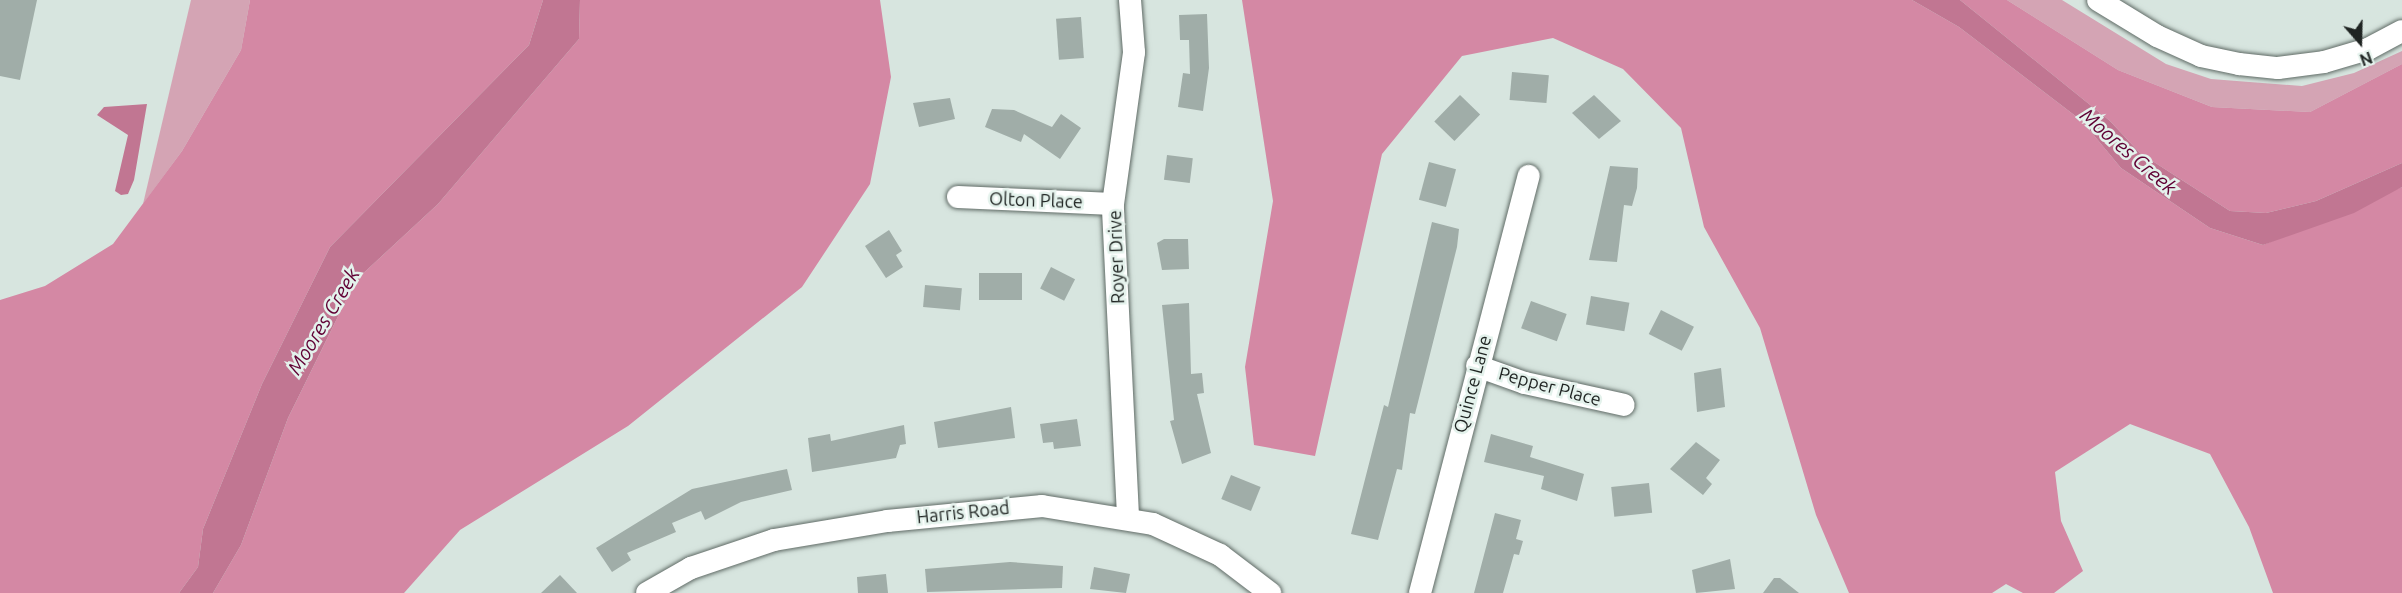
<!DOCTYPE html>
<style>
body{margin:0}
#map{position:relative;width:2402px;height:593px;overflow:hidden;background:#d7e5df;font-family:Ubuntu,sans-serif}
div>[style]{position:absolute}
[style*='--x']{left:calc(var(--x)*1px);top:calc(var(--y)*1px);width:calc(var(--w)*1px);rotate:calc(var(--a)*1deg)}
.green>*{inset:0;background:#d4a4b4}
.forest>*{inset:0;background:#d488a4}
.water>*{inset:0;background:#c17692}
.building>*{inset:0;background:#a0ada8;transform-origin:0 0}
.roads{filter:drop-shadow(0 0 2px #606b66) drop-shadow(0 0 2px #606b66)}
.minor>*{height:22px;margin:-11px;padding:0 11px;transform-origin:11px;border-radius:11px;background:#fff}
span{translate:-50% -50%;white-space:nowrap;text-align:center;line-height:1.15;-webkit-text-stroke:5px #e4f2ec;paint-order:stroke}
.street-label{font-size:18px;color:#1f2422}
.water-label{font-size:20px;color:#600034;font-style:italic}
.north{position:absolute;left:2330px;top:12px;width:60px;height:60px;-webkit-text-stroke:4px #e4f2ec;paint-order:stroke;rotate:160deg;font-size:16px;font-weight:700;line-height:24px;text-align:center;color:#1f2422}
.north::after{content:'';display:block;margin:auto;width:21px;height:27px;background:#1f2422;clip-path:polygon(50% 0,100% 100%,50% 72%,0 100%)}
</style>
<div id="map">
<div class="green">
<div style="clip-path:polygon(191px 0,250px 0,241px 50px,182px 151px,143px 204px)"></div>
<div style="clip-path:polygon(2007px 0,2062px 0,2166px 64px,2211px 79px,2302px 86px,2354px 73px,2402px 51px,2402px 64px,2310px 112px,2212px 107px,2118px 70px)"></div>
</div>
<div class="forest">
<div style="clip-path:polygon(250px 0,543px 0,529px 45px,330px 247px,262px 384px,203px 529px,198px 567px,179px 593px,0 593px,0 300px,45px 286px,113px 244px,182px 151px,241px 50px)"></div>
<div style="clip-path:polygon(580px 0,880px 0,891px 77px,870px 184px,802px 287px,628px 426px,460px 530px,404px 593px,213px 593px,241px 545px,288px 418px,356px 280px,438px 204px,579px 39px)"></div>
<div style="clip-path:polygon(1242px 0,1912px 0,1959px 27px,2082px 121px,2121px 168px,2210px 228px,2263px 245px,2402px 187px,2402px 593px,2273px 593px,2249px 527px,2210px 454px,2130px 424px,2055px 472px,2061px 521px,2083px 571px,2054px 593px,2023px 593px,2006px 584px,1992px 593px,1849px 593px,1816px 515px,1760px 328px,1704px 227px,1681px 128px,1623px 69px,1553px 38px,1462px 56px,1382px 154px,1315px 456px,1254px 445px,1245px 367px,1273px 201px)"></div>
<div style="clip-path:polygon(1960px 0,2007px 0,2118px 70px,2212px 107px,2310px 112px,2402px 64px,2402px 163px,2316px 201px,2266px 213px,2230px 211px,2140px 153px,2110px 121px)"></div>
</div>
<div class="water">
<div style="clip-path:polygon(543px 0,580px 0,579px 39px,438px 204px,356px 280px,288px 418px,241px 545px,213px 593px,179px 593px,198px 567px,203px 529px,262px 384px,330px 247px,529px 45px)"></div>
<div style="clip-path:polygon(1912px 0,1960px 0,2110px 121px,2140px 153px,2230px 211px,2266px 213px,2316px 201px,2402px 163px,2402px 187px,2354px 213px,2263px 245px,2210px 228px,2121px 168px,2082px 121px,1959px 27px)"></div>
<div style="clip-path:polygon(147px 104px,134px 180px,128px 194px,121px 195px,115px 191px,128px 135px,97px 115px,104px 107px)"></div>
</div>
<div class="building">
<div style="clip-path:polygon(0 0,37px 0,20px 80px,0 76px)"></div>
<div style="clip-path:polygon(1207px 14px,1209px 68px,1203px 111px,1178px 107px,1183px 73px,1190px 74px,1189px 40px,1180px 40px,1179px 15px)"></div>
<div style="left:1081px;top:17px;width:41px;height:25px;rotate:86deg"></div>
<div style="left:1512px;top:72px;width:37px;height:28px;rotate:5deg"></div>
<div style="left:1460px;top:95px;width:28px;height:37px;rotate:44deg"></div>
<div style="clip-path:polygon(1594px 95px,1621px 121px,1599px 139px,1572px 113px)"></div>
<div style="clip-path:polygon(950px 98px,955px 119px,919px 127px,913px 103px)"></div>
<div style="clip-path:polygon(992px 109px,1014px 110px,1052px 127px,1061px 114px,1081px 128px,1060px 159px,1024px 134px,1021px 142px,985px 127px)"></div>
<div style="left:1167px;top:155px;width:26px;height:25px;rotate:7deg"></div>
<div style="left:1429px;top:162px;width:28px;height:39px;rotate:15deg"></div>
<div style="clip-path:polygon(1610px 166px,1638px 168px,1637px 188px,1632px 206px,1624px 205px,1617px 262px,1589px 260px)"></div>
<div style="clip-path:polygon(1432px 222px,1459px 229px,1457px 247px,1415px 414px,1410px 413px,1402px 470px,1397px 469px,1378px 540px,1351px 534px,1384px 405px,1388px 407px)"></div>
<div style="clip-path:polygon(889px 230px,902px 251px,896px 255px,903px 267px,886px 278px,865px 246px)"></div>
<div style="clip-path:polygon(1164px 239px,1188px 239px,1189px 269px,1162px 270px,1157px 243px)"></div>
<div style="left:1051px;top:267px;width:27px;height:24px;rotate:27deg"></div>
<div style="left:979px;top:273px;width:43px;height:27px"></div>
<div style="left:925px;top:285px;width:37px;height:22px;rotate:5deg"></div>
<div style="left:1591px;top:296px;width:39px;height:29px;rotate:10deg"></div>
<div style="left:1531px;top:301px;width:38px;height:29px;rotate:20deg"></div>
<div style="clip-path:polygon(1189px 303px,1191px 374px,1202px 373px,1204px 393px,1197px 394px,1211px 453px,1182px 464px,1170px 421px,1174px 420px,1162px 305px)"></div>
<div style="left:1661px;top:310px;width:37px;height:27px;rotate:27deg"></div>
<div style="clip-path:polygon(1721px 368px,1725px 407px,1697px 412px,1694px 373px)"></div>
<div style="clip-path:polygon(1011px 407px,1015px 438px,938px 448px,934px 422px)"></div>
<div style="clip-path:polygon(1077px 419px,1081px 446px,1054px 449px,1053px 442px,1043px 443px,1040px 424px)"></div>
<div style="clip-path:polygon(904px 425px,906px 444px,900px 445px,896px 458px,812px 472px,808px 438px,830px 434px,831px 441px)"></div>
<div style="clip-path:polygon(1491px 434px,1533px 446px,1530px 457px,1584px 474px,1577px 501px,1541px 489px,1544px 476px,1484px 462px)"></div>
<div style="clip-path:polygon(1696px 442px,1720px 460px,1706px 478px,1712px 484px,1703px 495px,1670px 469px)"></div>
<div style="clip-path:polygon(787px 469px,792px 490px,741px 502px,705px 520px,701px 511px,672px 523px,676px 532px,627px 553px,631px 560px,612px 572px,596px 548px,692px 489px)"></div>
<div style="left:1231px;top:475px;width:32px;height:26px;rotate:22deg"></div>
<div style="left:1649px;top:483px;width:30px;height:38px;rotate:84deg"></div>
<div style="clip-path:polygon(1495px 513px,1521px 520px,1516px 539px,1523px 541px,1519px 555px,1514px 554px,1503px 593px,1474px 593px)"></div>
<div style="clip-path:polygon(1730px 559px,1735px 589px,1696px 593px,1692px 570px)"></div>
<div style="clip-path:polygon(1010px 562px,1063px 566px,1062px 588px,927px 592px,925px 569px)"></div>
<div style="clip-path:polygon(1094px 567px,1130px 574px,1126px 593px,1090px 589px)"></div>
<div style="clip-path:polygon(886px 574px,888px 593px,858px 593px,857px 577px)"></div>
<div style="clip-path:polygon(560px 575px,577px 593px,541px 593px)"></div>
<div style="clip-path:polygon(1774px 578px,1780px 578px,1799px 593px,1763px 593px)"></div>
</div>
<div class="roads">
<div class="minor">
<div style="--x:2098;--y:0;--w:69;--a:31.4"></div>
<div style="--x:2157;--y:36;--w:48;--a:24.4"></div>
<div style="--x:2201;--y:56;--w:39;--a:12"></div>
<div style="--x:2239;--y:64;--w:39;--a:6"></div>
<div style="--x:2278;--y:68;--w:46;--a:-7.4"></div>
<div style="--x:2324;--y:62;--w:46;--a:-16.5"></div>
<div style="--x:2368;--y:49;--w:38;--a:-28"></div>
<div style="--x:958;--y:197;--w:155;--a:2.6"></div>
<div style="--x:1477;--y:366;--w:51;--a:19.5"></div>
<div style="--x:1525;--y:383;--w:101;--a:12.5"></div>
<div style="--x:1128;--y:516;--w:312;--a:-92.8"></div>
<div style="--x:1113;--y:204;--w:153;--a:-82.1"></div>
<div style="--x:1134;--y:52;--w:52;--a:-94.4"></div>
<div style="--x:647;--y:593;--w:51;--a:-29.6"></div>
<div style="--x:691;--y:568;--w:88;--a:-18.6"></div>
<div style="--x:774;--y:540;--w:115;--a:-9.5"></div>
<div style="--x:887;--y:521;--w:156;--a:-5.5"></div>
<div style="--x:1042;--y:506;--w:112;--a:9.2"></div>
<div style="--x:1153;--y:524;--w:74;--a:24.8"></div>
<div style="--x:1220;--y:555;--w:63;--a:37.2"></div>
<div style="--x:1420;--y:593;--w:431;--a:-75.4"></div>
</div>
</div>
<div class="street-label">
<span style="left:1036px;top:200px;rotate:2deg">Olton Place</span>
<span style="left:1116px;top:257px;rotate:-92deg">Royer Drive</span>
<span style="left:1472px;top:384px;rotate:-75deg">Quince Lane</span>
<span style="left:1550px;top:386px;rotate:15deg">Pepper Place</span>
<span style="left:963px;top:512px;rotate:-6deg">Harris Road</span>
</div>
<div class="water-label">
<span style="left:2129px;top:151px;rotate:41deg">Moores Creek</span>
<span style="left:323px;top:321px;rotate:-59deg">Moores Creek</span>
</div>
<div class="north">N</div>
</div>
